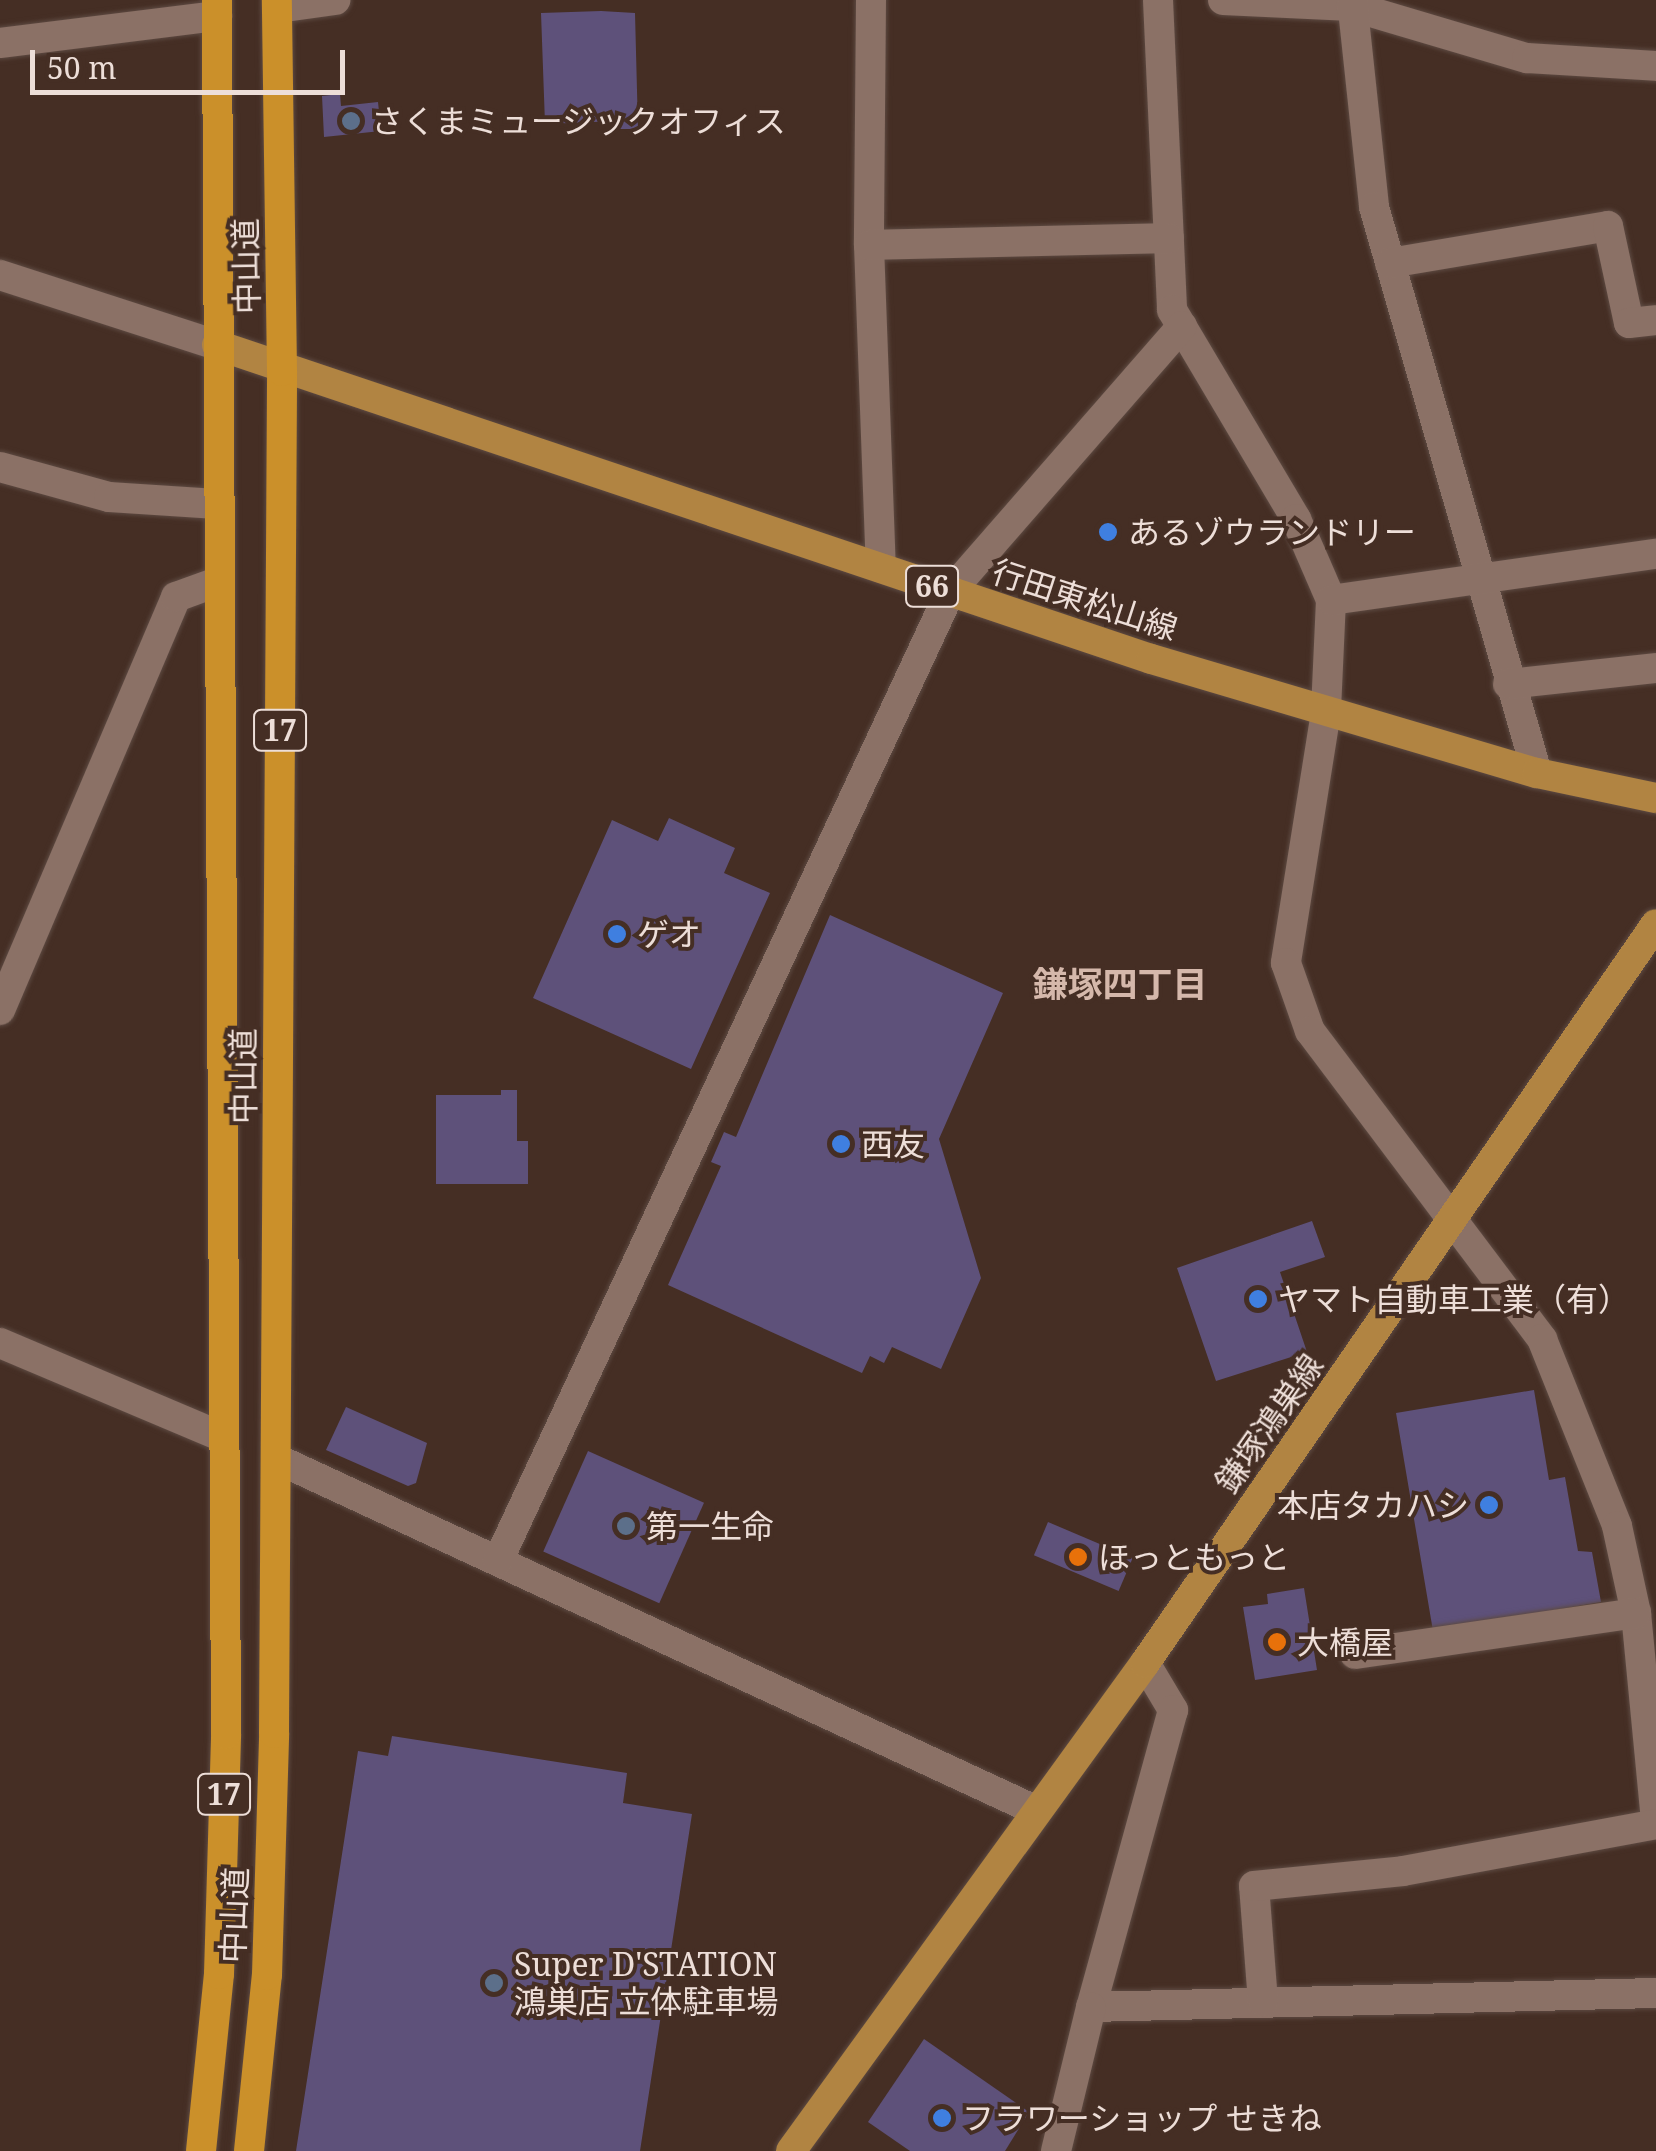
<!DOCTYPE html>
<meta charset="utf-8">
<style>
body{margin:0}
#map{position:relative;width:1656px;height:2151px;overflow:hidden;background:#452e24;font-family:"Noto Serif","Noto Sans JP",serif}
div>[style]{position:absolute}
[style*='--x']{left:calc(var(--x)*1px);top:calc(var(--y)*1px);width:calc(var(--w)*1px);rotate:calc(var(--a)*1deg)}
.building>*{inset:0;background:#5e517a;transform-origin:0 0}
.roads{filter:drop-shadow(0 0 2px #5d4a42) drop-shadow(0 0 2px #5d4a42)}
.minor>*{height:30px;margin:-15px;padding:0 15px;transform-origin:15px;border-radius:15px;background:#8b7166}
.major>*{height:30px;margin:-15px;padding:0 15px;transform-origin:15px;border-radius:15px;background:#b18442}
.highway>*{height:30px;margin:-15px;padding:0 15px;transform-origin:15px;border-radius:15px;background:#cb902a}
.dots>*{width:28px;height:28px;translate:-50% -50%;box-sizing:border-box;border:5px solid #452e24;border-radius:50%}
span{translate:-50% -50%;white-space:nowrap;text-align:center;line-height:1.15;-webkit-text-stroke:8px #452e24;paint-order:stroke}
.shield-label span{padding:2px 8px;background:#452e24;border:2px solid;border-radius:8px;-webkit-text-stroke-width:0}
.shield-label{font-size:30px;color:#edded8;font-weight:700}
.poi-label{font-size:32px;color:#edded8}
.left{translate:0 -50%;text-align:left}
.right{translate:-100% -50%;text-align:right}
.street-label{font-size:32px;color:#edded8}
.neighbourhood-label{font-size:35px;color:#d5b8ab;font-weight:700}
.scale{position:absolute;left:30px;top:50px;width:315px;height:45px;box-sizing:border-box;border:5px solid #edded8;border-top:0;padding-left:12px;font-size:30px;line-height:35px;white-space:nowrap;color:#edded8;-webkit-text-stroke:8px #452e24;paint-order:stroke}
</style>
<div id="map">
<div class="building">
<div style="clip-path:polygon(601px 11px,635px 13px,638px 129px,618px 129px,618px 121px,545px 124px,541px 13px)"></div>
<div style="clip-path:polygon(340px 94px,341px 106px,378px 102px,381px 131px,324px 137px,322px 96px)"></div>
<div style="clip-path:polygon(669px 818px,735px 848px,724px 873px,770px 893px,691px 1069px,533px 998px,612px 820px,658px 841px)"></div>
<div style="clip-path:polygon(830px 915px,1003px 993px,939px 1139px,981px 1278px,941px 1369px,892px 1347px,884px 1363px,870px 1356px,862px 1373px,668px 1285px,721px 1166px,711px 1162px,724px 1132px,736px 1137px)"></div>
<div style="clip-path:polygon(501px 1090px,517px 1090px,517px 1141px,528px 1141px,528px 1184px,436px 1184px,436px 1095px,501px 1095px)"></div>
<div style="clip-path:polygon(1312px 1221px,1325px 1257px,1280px 1272px,1307px 1352px,1216px 1381px,1177px 1268px)"></div>
<div style="clip-path:polygon(1534px 1390px,1549px 1480px,1565px 1477px,1578px 1551px,1592px 1552px,1601px 1602px,1433px 1631px,1396px 1413px)"></div>
<div style="clip-path:polygon(346px 1407px,427px 1443px,416px 1483px,408px 1486px,326px 1450px)"></div>
<div style="left:588px;top:1451px;width:127px;height:110px;rotate:24deg"></div>
<div style="left:1048px;top:1522px;width:92px;height:36px;rotate:23deg"></div>
<div style="clip-path:polygon(1304px 1588px,1317px 1670px,1255px 1680px,1243px 1607px,1268px 1604px,1267px 1594px)"></div>
<div style="clip-path:polygon(392px 1736px,627px 1773px,623px 1803px,692px 1814px,640px 2151px,296px 2151px,358px 1751px,388px 1756px)"></div>
<div style="clip-path:polygon(924px 2039px,1029px 2112px,1005px 2151px,910px 2151px,868px 2122px)"></div>
</div>
<div class="roads">
<div class="minor">
<div style="--x:871;--y:0;--w:245;--a:90.5"></div>
<div style="--x:869;--y:245;--w:323;--a:87.9"></div>
<div style="--x:1158;--y:0;--w:310;--a:87.4"></div>
<div style="--x:1172;--y:310;--w:243;--a:59.3"></div>
<div style="--x:1296;--y:519;--w:88;--a:66.6"></div>
<div style="--x:1331;--y:600;--w:112;--a:92.6"></div>
<div style="--x:1326;--y:712;--w:254;--a:99.1"></div>
<div style="--x:1286;--y:963;--w:72;--a:70.6"></div>
<div style="--x:1310;--y:1031;--w:386;--a:53"></div>
<div style="--x:1542;--y:1339;--w:201;--a:68.1"></div>
<div style="--x:1617;--y:1526;--w:89;--a:77.7"></div>
<div style="--x:1636;--y:1613;--w:208;--a:84.5"></div>
<div style="--x:1223;--y:0;--w:128;--a:2.7"></div>
<div style="--x:1351;--y:6;--w:184;--a:16.5"></div>
<div style="--x:1527;--y:58;--w:129;--a:3.5"></div>
<div style="--x:1352;--y:0;--w:208;--a:83.9"></div>
<div style="--x:1374;--y:207;--w:589;--a:73.93"></div>
<div style="--x:278;--y:8;--w:58;--a:-8"></div>
<div style="--x:0;--y:43;--w:219;--a:-7.1"></div>
<div style="--x:869;--y:245;--w:300;--a:-1.3"></div>
<div style="--x:1390;--y:263;--w:221;--a:-9.6"></div>
<div style="--x:1608;--y:226;--w:99;--a:77.8"></div>
<div style="--x:1629;--y:323;--w:27;--a:-6"></div>
<div style="--x:0;--y:275;--w:228;--a:17.9"></div>
<div style="--x:0;--y:467;--w:113;--a:15.4"></div>
<div style="--x:109;--y:497;--w:108;--a:3.7"></div>
<div style="--x:1331;--y:600;--w:328;--a:-8.1"></div>
<div style="--x:1508;--y:684;--w:149;--a:-6.2"></div>
<div style="--x:0;--y:1010;--w:449;--a:-66.9"></div>
<div style="--x:176;--y:597;--w:44;--a:-20.1"></div>
<div style="--x:0;--y:1343;--w:242;--a:22.9"></div>
<div style="--x:277;--y:1459;--w:835;--a:24.85"></div>
<div style="--x:498;--y:1561;--w:1069;--a:-64.99"></div>
<div style="--x:950;--y:592;--w:353;--a:-48.9"></div>
<div style="--x:1355;--y:1654;--w:284;--a:-8.3"></div>
<div style="--x:1145;--y:1663;--w:55;--a:59.2"></div>
<div style="--x:1173;--y:1710;--w:308;--a:105.4"></div>
<div style="--x:1091;--y:2007;--w:565;--a:-1.42"></div>
<div style="--x:1263;--y:2002;--w:116;--a:-94.4"></div>
<div style="--x:1254;--y:1886;--w:150;--a:-5.7"></div>
<div style="--x:1403;--y:1871;--w:257;--a:-10.5"></div>
<div style="--x:1056;--y:2151;--w:148;--a:-76.3"></div>
</div>
<div class="major">
<div style="--x:217;--y:345;--w:985;--a:18.58"></div>
<div style="--x:1151;--y:659;--w:402;--a:16.5"></div>
<div style="--x:1537;--y:773;--w:122;--a:11.9"></div>
<div style="--x:791;--y:2151;--w:603;--a:-54.04"></div>
<div style="--x:1145;--y:1663;--w:898;--a:-55.34"></div>
</div>
<div class="highway">
<div style="--x:201;--y:2151;--w:178;--a:-84.2"></div>
<div style="--x:219;--y:1974;--w:240;--a:-88.3"></div>
<div style="--x:226;--y:1734;--w:1734;--a:-90.3"></div>
<div style="--x:249;--y:2151;--w:177;--a:-84.2"></div>
<div style="--x:267;--y:1975;--w:242;--a:-88.3"></div>
<div style="--x:274;--y:1733;--w:1362;--a:-89.66"></div>
<div style="--x:282;--y:371;--w:371;--a:-90.8"></div>
</div>
</div>
<div class="dots">
<div style="left:351px;top:121px;background:#5c6f8a"></div>
<div style="left:1108px;top:532px;background:#3f7fe0"></div>
<div style="left:617px;top:934px;background:#3f7fe0"></div>
<div style="left:841px;top:1144px;background:#3f7fe0"></div>
<div style="left:1258px;top:1299px;background:#3f7fe0"></div>
<div style="left:1489px;top:1505px;background:#3f7fe0"></div>
<div style="left:626px;top:1526px;background:#5c6f8a"></div>
<div style="left:1078px;top:1557px;background:#e8710a"></div>
<div style="left:1277px;top:1642px;background:#e8710a"></div>
<div style="left:494px;top:1983px;background:#5c6f8a"></div>
<div style="left:942px;top:2118px;background:#3f7fe0"></div>
</div>
<div class="shield-label">
<span style="left:932px;top:586px">66</span>
<span style="left:280px;top:730px">17</span>
<span style="left:224px;top:1794px">17</span>
</div>
<div class="poi-label">
<span class="left" style="left:371px;top:121px">さくまミュージックオフィス</span>
<span class="left" style="left:1128px;top:532px">あるゾウランドリー</span>
<span class="left" style="left:637px;top:934px">ゲオ</span>
<span class="left" style="left:861px;top:1144px">西友</span>
<span class="left" style="left:1278px;top:1299px">ヤマト自動車工業（有）</span>
<span class="right" style="left:1469px;top:1505px">本店タカハシ</span>
<span class="left" style="left:646px;top:1526px">第一生命</span>
<span class="left" style="left:1098px;top:1557px">ほっともっと</span>
<span class="left" style="left:1297px;top:1642px">大橋屋</span>
<span class="left" style="left:514px;top:1983px">Super D'STATION<br>鴻巣店 立体駐車場</span>
<span class="left" style="left:962px;top:2118px">フラワーショップ せきね</span>
</div>
<div class="street-label">
<span style="left:246px;top:266px;rotate:-91deg">中山道</span>
<span style="left:1085px;top:600px;rotate:18deg">行田東松山線</span>
<span style="left:243px;top:1076px;rotate:-90deg">中山道</span>
<span style="left:1269px;top:1423px;rotate:-55deg">鎌塚鴻巣線</span>
<span style="left:234px;top:1915px;rotate:-88deg">中山道</span>
</div>
<div class="neighbourhood-label">
<span style="left:1120px;top:984px">鎌塚四丁目</span>
</div>
<div class="scale">50 m</div>
</div>
